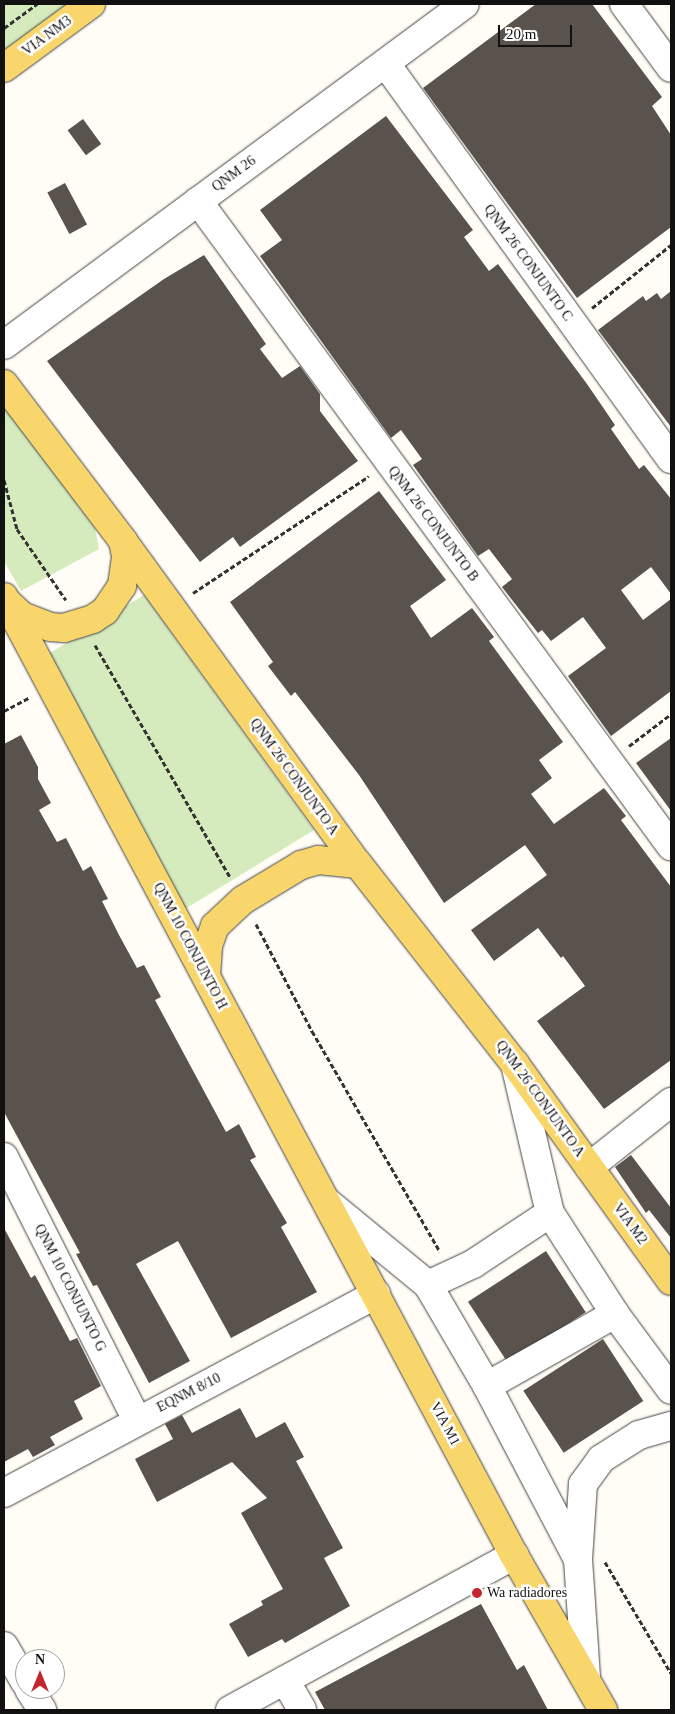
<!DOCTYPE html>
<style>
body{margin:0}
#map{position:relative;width:675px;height:1714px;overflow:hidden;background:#fffdf5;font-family:"Times New Roman",serif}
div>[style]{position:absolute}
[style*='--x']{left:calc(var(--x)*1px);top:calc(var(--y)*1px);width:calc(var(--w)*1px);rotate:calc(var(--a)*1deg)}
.green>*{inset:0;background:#d5ebbd}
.building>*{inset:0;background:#5a524d;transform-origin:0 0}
.path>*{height:3px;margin-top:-1.5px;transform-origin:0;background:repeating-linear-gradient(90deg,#333 0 5px,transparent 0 7.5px)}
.roads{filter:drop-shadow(0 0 1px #444) drop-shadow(0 0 1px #444)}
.minor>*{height:28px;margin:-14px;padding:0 14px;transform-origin:14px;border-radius:14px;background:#fff}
.major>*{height:28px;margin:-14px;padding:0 14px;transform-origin:14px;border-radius:14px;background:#f9d66b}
.dots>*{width:14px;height:14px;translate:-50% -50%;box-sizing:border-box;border:2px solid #fff;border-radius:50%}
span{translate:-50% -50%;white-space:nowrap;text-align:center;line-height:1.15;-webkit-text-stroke:5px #fff;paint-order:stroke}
.street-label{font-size:14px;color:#111}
.poi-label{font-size:14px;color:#111}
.left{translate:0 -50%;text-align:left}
.frame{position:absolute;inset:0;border:5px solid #111;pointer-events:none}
.north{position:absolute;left:15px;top:1649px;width:50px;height:50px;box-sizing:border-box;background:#fff;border:1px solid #a0a0a0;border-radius:50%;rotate:0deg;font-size:14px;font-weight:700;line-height:20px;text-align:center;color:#111}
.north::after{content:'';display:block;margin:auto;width:18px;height:22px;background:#c4262e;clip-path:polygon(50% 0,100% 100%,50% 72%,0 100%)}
.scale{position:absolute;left:498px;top:25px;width:74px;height:22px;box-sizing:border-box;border:2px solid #111;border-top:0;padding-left:6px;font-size:15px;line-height:18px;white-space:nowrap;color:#111;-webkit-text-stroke:4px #fff;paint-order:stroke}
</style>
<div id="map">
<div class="green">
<div style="clip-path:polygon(4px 4px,71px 4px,4px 53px)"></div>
<div style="clip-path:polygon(4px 405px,95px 528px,99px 549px,21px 591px,4px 561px)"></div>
<div style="clip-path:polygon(144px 595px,314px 830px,185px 909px,50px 653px)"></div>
</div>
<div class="building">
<div style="clip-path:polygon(536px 4px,592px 4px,662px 97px,652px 106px,671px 135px,671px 227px,577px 298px,423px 88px)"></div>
<div style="clip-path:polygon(386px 116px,473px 230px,464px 237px,489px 271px,498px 264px,587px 384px,615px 425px,611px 429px,639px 469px,644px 465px,671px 499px,671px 594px,651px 567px,621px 590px,643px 620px,671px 599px,671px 691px,611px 736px,568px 676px,606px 648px,583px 617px,551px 641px,542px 630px,538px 633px,502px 587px,512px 579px,489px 549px,478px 556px,413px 465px,422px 459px,401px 430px,391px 438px,260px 256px,282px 240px,260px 210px)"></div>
<div style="left:83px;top:119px;width:31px;height:19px;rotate:54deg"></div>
<div style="left:65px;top:183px;width:47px;height:20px;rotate:62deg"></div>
<div style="clip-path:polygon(204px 255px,266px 344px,260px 349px,282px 378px,300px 366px,320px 394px,320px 411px,358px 461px,240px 547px,233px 537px,200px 562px,47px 361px,164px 279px)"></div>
<div style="clip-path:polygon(671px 291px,671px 427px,598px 330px,643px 296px,646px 301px,657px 293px,661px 299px)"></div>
<div style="clip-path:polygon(379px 491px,446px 580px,410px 606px,431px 638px,472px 608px,494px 637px,489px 641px,563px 742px,539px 760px,552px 778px,531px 794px,554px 824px,604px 788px,626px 816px,621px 820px,671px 887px,671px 1060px,604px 1109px,537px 1021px,585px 986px,563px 956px,561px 958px,538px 928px,494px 961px,471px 930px,547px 875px,525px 845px,444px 903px,359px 775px,295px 692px,291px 696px,268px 666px,273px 662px,230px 602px)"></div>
<div style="clip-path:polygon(21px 735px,38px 767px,38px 779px,51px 803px,39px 810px,57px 842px,66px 838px,83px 871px,91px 866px,108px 899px,102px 901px,119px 935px,137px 968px,144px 965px,161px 997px,155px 1000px,226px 1132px,239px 1124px,256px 1157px,250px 1160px,287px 1223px,281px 1227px,317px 1292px,231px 1338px,178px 1241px,136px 1264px,190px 1361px,149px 1383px,97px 1285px,93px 1286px,76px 1254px,80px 1253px,4px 1112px,4px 744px)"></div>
<div style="clip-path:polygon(671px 738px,671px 811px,636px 763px)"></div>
<div style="clip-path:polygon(631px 1155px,671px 1208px,671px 1238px,649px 1210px,646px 1213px,615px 1167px)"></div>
<div style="clip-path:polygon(4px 1228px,31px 1278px,35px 1275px,70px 1341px,77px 1338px,101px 1386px,74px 1401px,83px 1419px,50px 1437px,55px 1445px,33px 1457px,28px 1449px,4px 1462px)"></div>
<div style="left:546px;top:1251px;width:73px;height:93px;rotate:57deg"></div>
<div style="left:603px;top:1339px;width:74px;height:95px;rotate:57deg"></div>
<div style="clip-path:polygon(240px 1408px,256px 1438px,285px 1422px,304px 1457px,296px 1461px,343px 1548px,324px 1558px,350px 1606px,285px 1643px,282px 1639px,248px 1657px,229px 1624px,263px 1605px,261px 1601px,283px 1589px,241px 1513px,267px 1498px,232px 1462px,157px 1502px,135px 1459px,173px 1439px,165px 1424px,182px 1415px,192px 1433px)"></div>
<div style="clip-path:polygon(481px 1604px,517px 1670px,524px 1665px,548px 1710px,325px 1710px,315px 1692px)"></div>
</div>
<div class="path">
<div style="--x:4;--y:28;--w:41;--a:-36"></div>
<div style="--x:592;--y:308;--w:101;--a:-38.6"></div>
<div style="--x:4;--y:480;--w:51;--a:75.1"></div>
<div style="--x:17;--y:529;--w:86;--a:55.4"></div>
<div style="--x:193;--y:593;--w:211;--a:-33.6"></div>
<div style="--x:95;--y:645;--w:268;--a:59.8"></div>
<div style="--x:4;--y:711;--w:30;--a:-28"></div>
<div style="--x:629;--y:746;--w:53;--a:-37.3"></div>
<div style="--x:256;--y:924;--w:121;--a:62.4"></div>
<div style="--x:312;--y:1031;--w:255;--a:59.9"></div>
<div style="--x:605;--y:1562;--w:129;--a:59.3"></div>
</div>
<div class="roads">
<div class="minor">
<div style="--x:624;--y:4;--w:79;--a:53.7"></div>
<div style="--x:386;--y:64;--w:487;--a:54.2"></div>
<div style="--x:198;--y:201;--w:800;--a:53.75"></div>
<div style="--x:4;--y:345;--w:573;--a:-36.49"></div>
<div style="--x:515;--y:1064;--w:153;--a:76.8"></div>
<div style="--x:550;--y:1213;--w:120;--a:57.2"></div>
<div style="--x:615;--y:1314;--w:94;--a:53.6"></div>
<div style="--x:4;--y:1157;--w:295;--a:63.2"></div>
<div style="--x:589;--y:1167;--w:105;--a:-38.4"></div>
<div style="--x:327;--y:1202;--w:131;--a:39.4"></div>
<div style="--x:428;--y:1285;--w:117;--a:59.7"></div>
<div style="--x:487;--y:1386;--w:195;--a:62.3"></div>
<div style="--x:428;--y:1285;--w:50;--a:-25"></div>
<div style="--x:473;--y:1264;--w:92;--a:-33.5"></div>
<div style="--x:487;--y:1386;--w:147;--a:-29.4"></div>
<div style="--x:4;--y:1493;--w:422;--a:-28.1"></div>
<div style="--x:4;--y:1646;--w:42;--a:59.7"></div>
<div style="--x:586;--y:1677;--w:118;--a:-93.9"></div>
<div style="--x:578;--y:1559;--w:75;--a:-86.2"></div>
<div style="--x:583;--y:1484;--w:31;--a:-54"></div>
<div style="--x:601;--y:1459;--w:45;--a:-32.3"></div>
<div style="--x:639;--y:1435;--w:33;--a:-16"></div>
<div style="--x:285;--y:1680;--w:34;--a:60"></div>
<div style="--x:29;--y:1689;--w:25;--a:58"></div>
<div style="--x:230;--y:1710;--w:324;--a:-28.6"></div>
</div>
<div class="major">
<div style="--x:4;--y:68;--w:108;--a:-36.3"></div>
<div style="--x:4;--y:384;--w:197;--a:52.8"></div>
<div style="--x:123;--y:541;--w:399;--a:54"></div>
<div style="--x:358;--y:864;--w:254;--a:51.9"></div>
<div style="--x:515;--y:1064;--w:267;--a:54.3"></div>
<div style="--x:4;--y:597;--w:1085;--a:61.97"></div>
<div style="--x:514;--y:1555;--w:179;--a:60.1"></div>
<div style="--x:9;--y:604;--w:18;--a:43"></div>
<div style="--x:22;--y:616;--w:30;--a:21"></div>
<div style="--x:50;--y:627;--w:14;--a:4"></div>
<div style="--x:64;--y:628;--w:30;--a:-17"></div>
<div style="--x:93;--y:619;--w:14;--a:-34"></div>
<div style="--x:105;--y:611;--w:30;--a:-56"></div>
<div style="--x:122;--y:586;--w:30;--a:-82"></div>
<div style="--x:126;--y:556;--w:15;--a:-101"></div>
<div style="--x:206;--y:976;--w:30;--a:-86"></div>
<div style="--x:208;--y:946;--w:21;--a:-71"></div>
<div style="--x:215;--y:926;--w:38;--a:-43"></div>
<div style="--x:243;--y:900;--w:68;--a:-31.1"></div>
<div style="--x:301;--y:865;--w:18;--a:-16"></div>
<div style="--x:318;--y:860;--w:40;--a:5.7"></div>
</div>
</div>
<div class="dots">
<div style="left:477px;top:1593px;background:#c4262e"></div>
</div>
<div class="street-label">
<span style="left:47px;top:36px;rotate:-36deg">VIA NM3</span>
<span style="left:234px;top:174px;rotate:-36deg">QNM 26</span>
<span style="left:528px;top:263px;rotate:54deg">QNM 26 CONJUNTO C</span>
<span style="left:433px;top:524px;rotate:53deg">QNM 26 CONJUNTO B</span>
<span style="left:294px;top:777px;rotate:54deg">QNM 26 CONJUNTO A</span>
<span style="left:190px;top:946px;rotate:62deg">QNM 10 CONJUNTO H</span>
<span style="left:540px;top:1099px;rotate:54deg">QNM 26 CONJUNTO A</span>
<span style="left:630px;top:1224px;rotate:54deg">VIA M2</span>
<span style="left:70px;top:1288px;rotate:63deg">QNM 10 CONJUNTO G</span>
<span style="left:189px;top:1393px;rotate:-27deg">EQNM 8/10</span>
<span style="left:445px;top:1424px;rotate:62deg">VIA M1</span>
</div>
<div class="poi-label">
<span class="left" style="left:487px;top:1593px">Wa radiadores</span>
</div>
<div class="frame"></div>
<div class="north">N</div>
<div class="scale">20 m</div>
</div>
